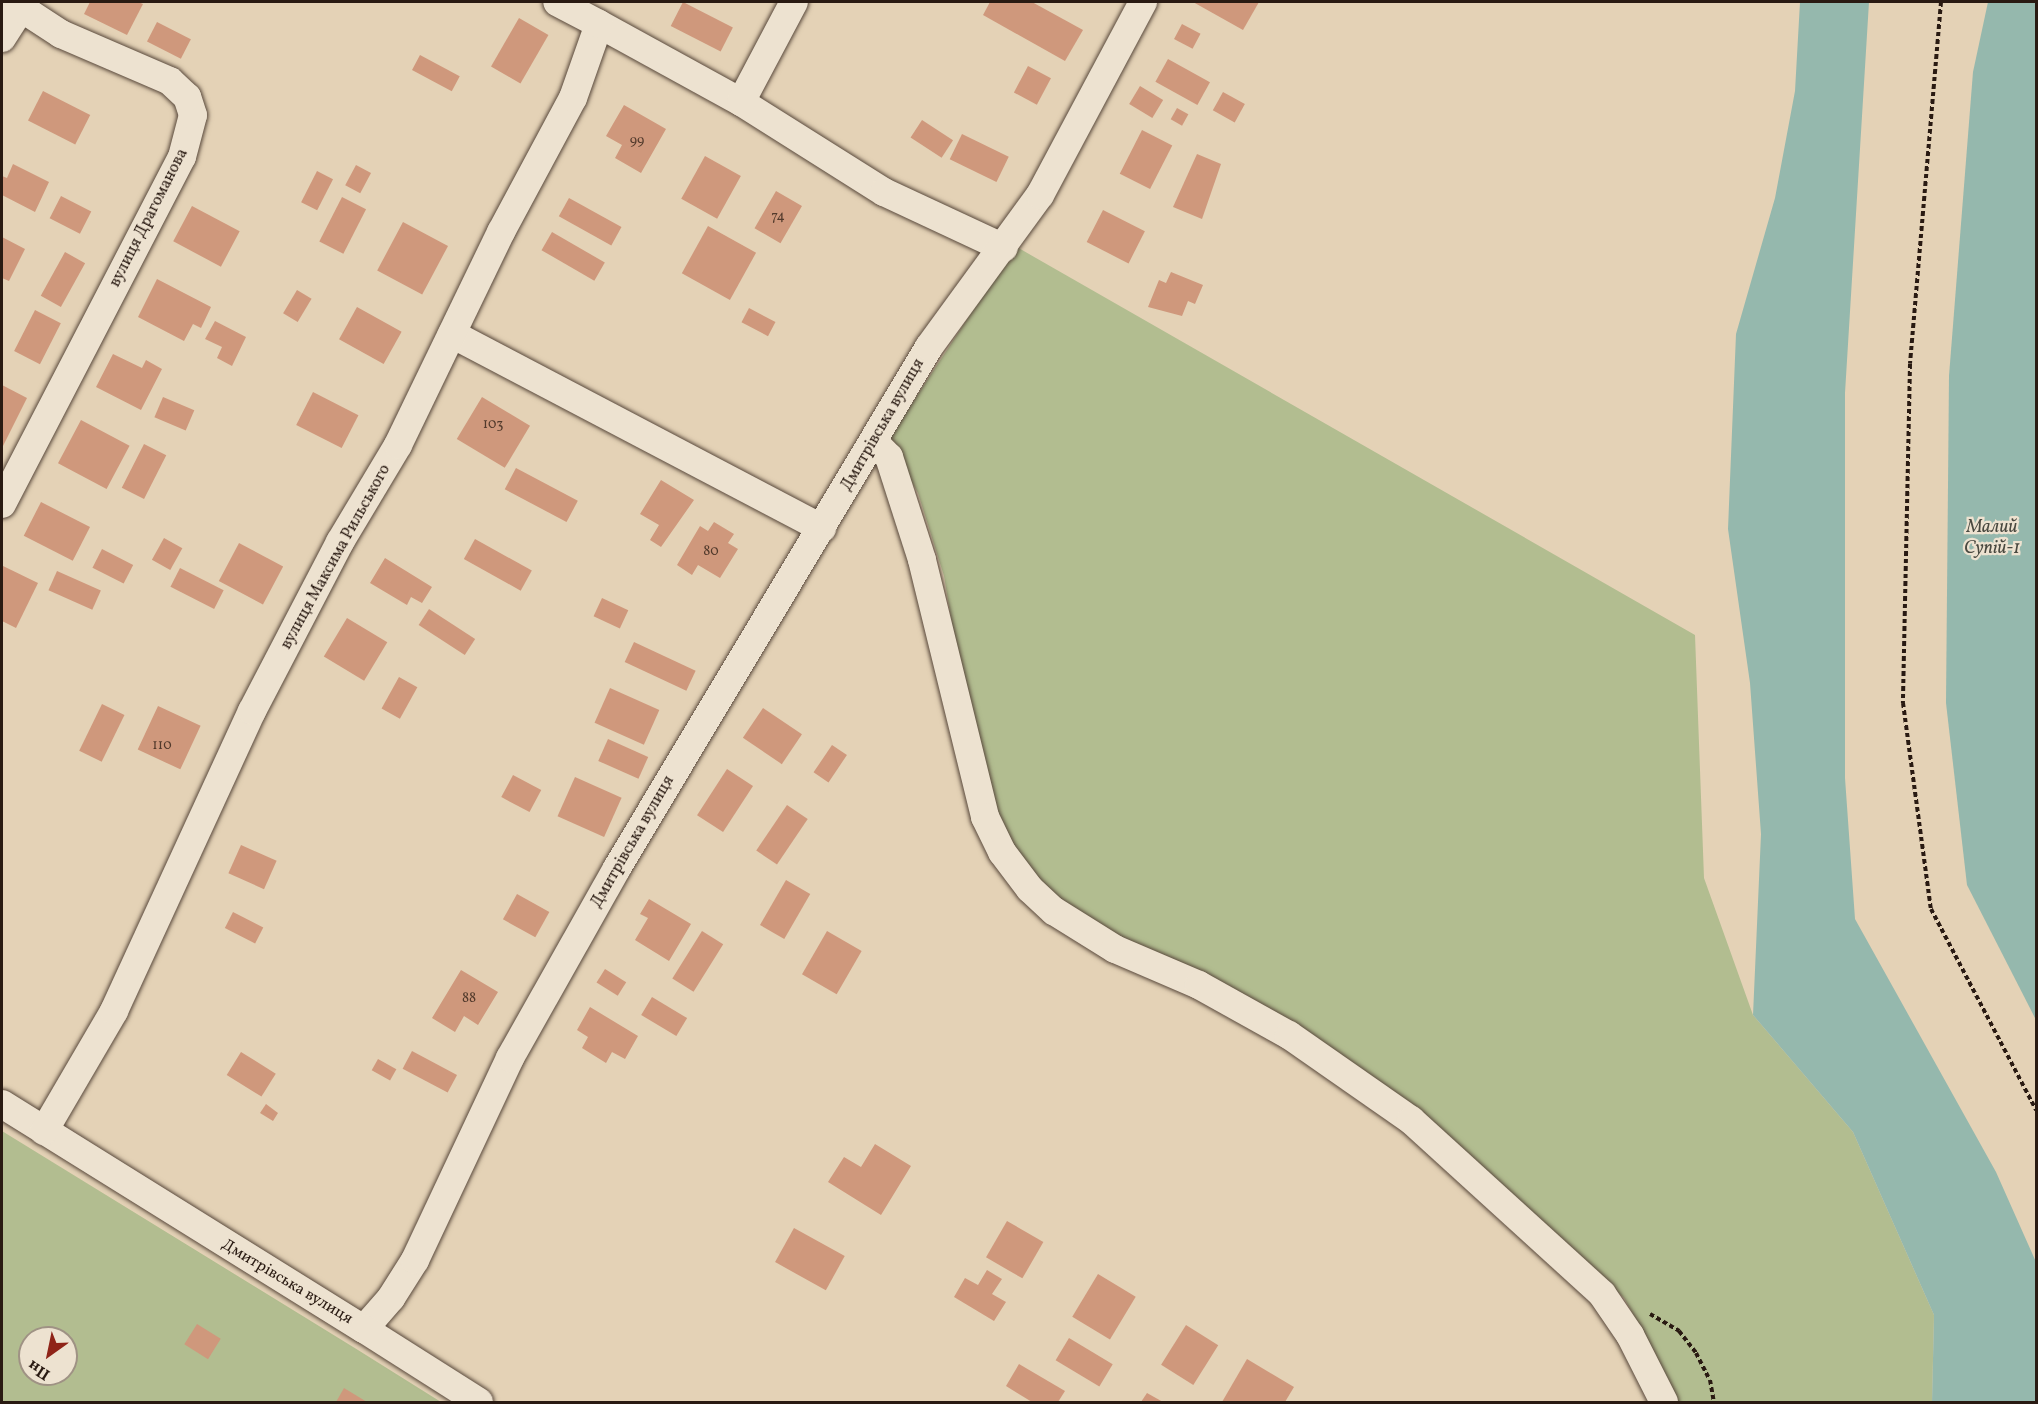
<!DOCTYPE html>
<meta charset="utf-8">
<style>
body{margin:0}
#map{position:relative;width:2038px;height:1404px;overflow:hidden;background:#e4d2b6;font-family:Vollkorn,serif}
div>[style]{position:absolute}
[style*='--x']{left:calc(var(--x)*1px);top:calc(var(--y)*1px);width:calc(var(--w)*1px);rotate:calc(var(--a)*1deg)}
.green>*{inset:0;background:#b2bd90}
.water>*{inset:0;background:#95b8ad}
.building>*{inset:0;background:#cf987c;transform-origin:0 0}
.path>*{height:4px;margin-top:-2px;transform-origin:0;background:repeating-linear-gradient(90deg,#291a12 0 4.5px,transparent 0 7.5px)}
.roads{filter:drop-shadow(0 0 2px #58483b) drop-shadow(0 0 2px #58483b)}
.minor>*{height:28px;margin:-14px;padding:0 14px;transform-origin:14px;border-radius:14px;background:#ede2d0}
span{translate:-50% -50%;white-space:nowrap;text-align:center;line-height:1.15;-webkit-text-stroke:4.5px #ede2d0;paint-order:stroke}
.number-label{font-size:14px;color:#523a2c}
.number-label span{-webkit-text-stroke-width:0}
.street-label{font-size:16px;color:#291a12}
.water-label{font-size:18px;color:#494940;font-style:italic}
.frame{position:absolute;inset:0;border:3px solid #291a12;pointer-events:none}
.north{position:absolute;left:18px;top:1326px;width:60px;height:60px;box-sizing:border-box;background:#ede2d0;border:2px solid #9f9284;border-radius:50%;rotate:213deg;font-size:16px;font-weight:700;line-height:24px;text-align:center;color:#291a12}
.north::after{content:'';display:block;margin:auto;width:21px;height:27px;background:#8f2418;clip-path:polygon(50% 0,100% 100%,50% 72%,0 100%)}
</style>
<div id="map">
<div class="green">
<div style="clip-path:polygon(1015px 246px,1695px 635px,1704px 878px,1753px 1015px,1853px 1132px,1934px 1315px,1932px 1402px,1673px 1402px,1656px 1355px,1624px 1298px,1457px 1145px,1055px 901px,999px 828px,958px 661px,944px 576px,918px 493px,888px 440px)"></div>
<div style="clip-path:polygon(evenodd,2px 1131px,358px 1350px,441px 1402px,2px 1402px,2px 1131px,30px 1338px,66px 1338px,66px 1374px,30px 1374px,30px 1338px)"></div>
</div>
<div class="water">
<div style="clip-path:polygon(1800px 2px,1869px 2px,1845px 393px,1845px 778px,1855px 919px,1996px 1172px,2036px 1262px,2036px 1402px,1932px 1402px,1934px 1315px,1853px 1132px,1753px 1015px,1761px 834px,1750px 683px,1728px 529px,1736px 334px,1775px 198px,1795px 91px)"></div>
<div style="clip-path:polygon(1988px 2px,2036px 2px,2036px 1020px,1967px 885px,1946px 703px,1949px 376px,1973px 72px)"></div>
</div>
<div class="building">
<div style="clip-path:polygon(90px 2px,138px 2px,143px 4px,127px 35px,84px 14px)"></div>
<div style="left:683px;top:2px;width:56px;height:27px;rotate:27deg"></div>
<div style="clip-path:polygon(990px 2px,1032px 2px,1083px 30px,1065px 61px,983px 15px)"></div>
<div style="clip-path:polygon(1193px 2px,1259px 2px,1243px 30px)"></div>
<div style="left:519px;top:18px;width:34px;height:56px;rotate:30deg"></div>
<div style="left:157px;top:22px;width:38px;height:22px;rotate:27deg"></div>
<div style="left:1182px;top:24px;width:21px;height:17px;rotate:28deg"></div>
<div style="left:420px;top:55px;width:45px;height:17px;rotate:28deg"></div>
<div style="left:1168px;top:59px;width:48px;height:26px;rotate:29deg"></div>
<div style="left:1028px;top:66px;width:26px;height:30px;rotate:28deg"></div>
<div style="left:1140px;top:86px;width:27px;height:21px;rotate:31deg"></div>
<div style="left:43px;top:91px;width:53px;height:33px;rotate:27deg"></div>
<div style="left:1223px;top:92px;width:25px;height:21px;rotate:29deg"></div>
<div style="clip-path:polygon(624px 105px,666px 129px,641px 173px,615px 158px,622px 145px,606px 136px)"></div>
<div style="left:1177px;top:108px;width:13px;height:13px;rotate:29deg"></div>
<div style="left:922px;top:120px;width:37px;height:21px;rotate:33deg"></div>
<div style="left:1142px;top:130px;width:34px;height:49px;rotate:27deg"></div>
<div style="left:962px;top:134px;width:52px;height:28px;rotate:26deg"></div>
<div style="clip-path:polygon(1197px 154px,1221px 164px,1202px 219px,1173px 207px)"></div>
<div style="left:705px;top:156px;width:41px;height:49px;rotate:29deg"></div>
<div style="clip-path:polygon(13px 164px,49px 182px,35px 212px,2px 195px,2px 176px,7px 178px)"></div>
<div style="left:356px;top:165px;width:17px;height:23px;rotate:28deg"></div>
<div style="left:317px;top:171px;width:18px;height:35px;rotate:27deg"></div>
<div style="left:776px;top:191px;width:30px;height:43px;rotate:30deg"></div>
<div style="left:61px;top:196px;width:34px;height:25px;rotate:27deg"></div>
<div style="left:342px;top:197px;width:27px;height:50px;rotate:27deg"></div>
<div style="left:569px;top:198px;width:60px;height:21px;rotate:29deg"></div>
<div style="left:192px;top:206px;width:54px;height:40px;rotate:28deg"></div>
<div style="left:1103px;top:210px;width:47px;height:36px;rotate:27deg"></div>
<div style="left:403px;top:222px;width:51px;height:55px;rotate:28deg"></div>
<div style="left:708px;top:226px;width:55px;height:54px;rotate:29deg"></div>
<div style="left:552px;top:232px;width:61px;height:21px;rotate:30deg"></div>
<div style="clip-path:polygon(2px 237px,25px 249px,9px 281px,2px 278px)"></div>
<div style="left:65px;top:252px;width:23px;height:50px;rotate:29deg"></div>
<div style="clip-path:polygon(1171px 272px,1203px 285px,1195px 304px,1188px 301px,1182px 316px,1148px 307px,1159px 280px,1166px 283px)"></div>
<div style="clip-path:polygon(157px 279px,211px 307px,201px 328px,193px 324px,184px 341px,138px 317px)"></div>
<div style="left:297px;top:290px;width:17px;height:27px;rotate:31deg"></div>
<div style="left:357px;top:307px;width:51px;height:37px;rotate:29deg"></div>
<div style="left:749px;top:308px;width:30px;height:16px;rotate:28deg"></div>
<div style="left:35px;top:310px;width:29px;height:46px;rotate:27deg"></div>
<div style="clip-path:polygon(215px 321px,246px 337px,232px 366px,217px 358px,222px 347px,205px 339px)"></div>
<div style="clip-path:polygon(113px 354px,142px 368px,146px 360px,162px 369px,141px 410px,96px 387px)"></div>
<div style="clip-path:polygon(2px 385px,27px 398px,2px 448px)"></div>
<div style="left:313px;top:392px;width:51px;height:37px;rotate:27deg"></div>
<div style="left:163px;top:397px;width:34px;height:22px;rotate:23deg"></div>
<div style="left:482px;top:397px;width:56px;height:49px;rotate:31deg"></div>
<div style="left:81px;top:420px;width:55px;height:49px;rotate:28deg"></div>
<div style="left:144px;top:444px;width:25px;height:49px;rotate:27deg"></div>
<div style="left:516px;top:468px;width:70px;height:24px;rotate:28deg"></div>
<div style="clip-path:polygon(661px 480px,694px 500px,661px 547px,650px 540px,659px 525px,640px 514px)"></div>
<div style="left:41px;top:502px;width:55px;height:38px;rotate:27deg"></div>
<div style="clip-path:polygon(714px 522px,734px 534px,728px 543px,738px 549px,720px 578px,698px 565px,692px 575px,677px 565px,700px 526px,708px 531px)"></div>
<div style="left:164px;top:538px;width:21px;height:25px;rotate:29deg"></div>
<div style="left:475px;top:539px;width:65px;height:23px;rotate:29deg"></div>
<div style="left:239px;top:543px;width:50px;height:43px;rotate:28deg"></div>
<div style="left:102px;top:549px;width:35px;height:21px;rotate:27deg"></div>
<div style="clip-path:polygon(385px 558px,432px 587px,422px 603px,411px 597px,407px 605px,370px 583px)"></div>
<div style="clip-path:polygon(3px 566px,38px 583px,16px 628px,2px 621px)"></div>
<div style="left:180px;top:568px;width:49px;height:21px;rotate:27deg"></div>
<div style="left:57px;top:571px;width:48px;height:21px;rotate:24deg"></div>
<div style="left:602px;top:598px;width:29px;height:20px;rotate:25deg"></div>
<div style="left:429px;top:609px;width:55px;height:19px;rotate:33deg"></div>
<div style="left:347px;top:618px;width:47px;height:45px;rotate:31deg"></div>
<div style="left:634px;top:642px;width:68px;height:22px;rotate:25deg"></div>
<div style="left:399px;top:677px;width:21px;height:36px;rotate:29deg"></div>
<div style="left:610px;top:688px;width:54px;height:38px;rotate:24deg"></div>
<div style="left:102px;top:704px;width:25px;height:52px;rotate:26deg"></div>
<div style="left:158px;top:706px;width:47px;height:48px;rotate:25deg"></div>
<div style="left:763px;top:708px;width:47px;height:36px;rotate:34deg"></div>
<div style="left:608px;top:739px;width:44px;height:24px;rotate:24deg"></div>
<div style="left:832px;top:745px;width:18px;height:33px;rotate:34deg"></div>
<div style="left:727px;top:769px;width:31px;height:55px;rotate:33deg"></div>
<div style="left:513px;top:775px;width:32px;height:25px;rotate:28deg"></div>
<div style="left:575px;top:777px;width:51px;height:43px;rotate:24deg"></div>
<div style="left:787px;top:805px;width:25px;height:55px;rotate:34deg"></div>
<div style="left:241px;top:845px;width:39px;height:31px;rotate:24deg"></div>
<div style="left:786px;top:880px;width:28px;height:52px;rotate:30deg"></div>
<div style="left:517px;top:894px;width:37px;height:29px;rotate:29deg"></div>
<div style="clip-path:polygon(649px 899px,691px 924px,669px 961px,635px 940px,648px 918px,640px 914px)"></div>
<div style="left:233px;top:912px;width:34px;height:18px;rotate:27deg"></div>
<div style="left:702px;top:931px;width:25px;height:56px;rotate:32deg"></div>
<div style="left:827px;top:931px;width:40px;height:50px;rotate:30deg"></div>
<div style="left:605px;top:969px;width:25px;height:16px;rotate:32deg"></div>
<div style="clip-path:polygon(461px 970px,498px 992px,478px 1025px,464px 1016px,455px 1032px,432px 1018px)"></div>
<div style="left:652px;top:997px;width:41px;height:21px;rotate:31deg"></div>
<div style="clip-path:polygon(590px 1007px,638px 1036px,625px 1059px,612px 1052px,606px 1063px,582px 1048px,588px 1037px,577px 1030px)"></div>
<div style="left:412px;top:1051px;width:51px;height:20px;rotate:28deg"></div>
<div style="left:241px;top:1052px;width:41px;height:27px;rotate:32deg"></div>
<div style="left:378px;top:1059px;width:21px;height:13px;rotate:29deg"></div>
<div style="clip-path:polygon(266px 1104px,278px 1113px,273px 1121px,260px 1113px)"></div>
<div style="clip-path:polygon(875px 1144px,911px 1166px,881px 1215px,828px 1182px,844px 1157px,861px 1167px)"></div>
<div style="left:1007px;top:1221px;width:42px;height:42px;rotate:30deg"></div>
<div style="left:794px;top:1228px;width:58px;height:39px;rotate:29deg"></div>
<div style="clip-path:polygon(987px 1270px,1002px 1279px,992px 1294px,1006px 1302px,994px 1321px,954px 1297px,965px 1278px,978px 1285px)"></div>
<div style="left:1098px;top:1274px;width:44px;height:50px;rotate:31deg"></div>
<div style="left:197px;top:1324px;width:28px;height:24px;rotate:32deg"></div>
<div style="left:1186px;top:1325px;width:38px;height:47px;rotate:32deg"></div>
<div style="left:1069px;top:1338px;width:51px;height:26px;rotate:31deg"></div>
<div style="clip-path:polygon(1247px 1359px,1294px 1387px,1285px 1402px,1222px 1402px)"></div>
<div style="clip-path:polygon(1019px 1364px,1065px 1391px,1058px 1402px,1032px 1402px,1006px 1386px)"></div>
<div style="clip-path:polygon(344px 1388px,367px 1402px,336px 1402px)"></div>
<div style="clip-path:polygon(1147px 1393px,1163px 1402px,1141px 1402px)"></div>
</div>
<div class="path">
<div style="--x:1941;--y:2;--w:363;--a:94.9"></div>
<div style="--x:1910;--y:364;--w:339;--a:91.2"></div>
<div style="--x:1903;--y:703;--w:208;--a:82.3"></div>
<div style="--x:1931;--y:909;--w:227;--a:62.4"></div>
<div style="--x:1650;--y:1314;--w:34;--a:30"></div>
<div style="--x:1679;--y:1331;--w:28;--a:52"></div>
<div style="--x:1696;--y:1353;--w:30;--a:63"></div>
<div style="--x:1710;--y:1380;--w:22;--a:80"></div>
</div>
<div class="roads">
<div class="minor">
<div style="--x:599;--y:24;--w:162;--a:28.8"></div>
<div style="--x:741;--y:102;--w:169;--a:32.2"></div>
<div style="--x:884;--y:192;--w:132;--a:25"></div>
<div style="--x:2;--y:38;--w:43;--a:-57.4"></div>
<div style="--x:741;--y:102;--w:113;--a:-62.1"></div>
<div style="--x:452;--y:334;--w:418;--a:27.7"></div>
<div style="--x:874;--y:442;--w:21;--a:45"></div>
<div style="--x:889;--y:457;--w:108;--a:72.2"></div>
<div style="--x:922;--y:560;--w:265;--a:76.2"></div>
<div style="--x:985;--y:817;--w:39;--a:64"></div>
<div style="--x:1002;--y:852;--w:46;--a:52.9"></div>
<div style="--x:1030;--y:889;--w:33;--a:43"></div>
<div style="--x:1054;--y:911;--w:72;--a:31.9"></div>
<div style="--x:1115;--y:949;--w:91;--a:23.2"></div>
<div style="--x:1199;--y:985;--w:103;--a:29.1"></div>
<div style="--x:1289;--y:1035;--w:149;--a:34.9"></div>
<div style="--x:1411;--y:1120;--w:258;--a:42.3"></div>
<div style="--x:1602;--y:1294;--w:50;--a:55.7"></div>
<div style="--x:1630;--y:1335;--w:75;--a:63.1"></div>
<div style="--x:2;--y:504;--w:391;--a:-62.6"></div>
<div style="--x:182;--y:157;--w:43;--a:-75.3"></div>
<div style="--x:193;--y:115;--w:19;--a:-108"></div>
<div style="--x:187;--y:97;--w:23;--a:-137"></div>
<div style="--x:170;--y:81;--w:119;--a:-156.7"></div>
<div style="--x:61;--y:34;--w:59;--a:-146.9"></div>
<div style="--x:2;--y:1104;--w:426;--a:31.9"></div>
<div style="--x:364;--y:1329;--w:41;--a:-48.9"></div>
<div style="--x:391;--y:1298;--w:45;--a:-57.7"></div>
<div style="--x:415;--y:1260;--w:223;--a:-64.8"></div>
<div style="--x:510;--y:1058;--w:218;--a:-60.6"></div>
<div style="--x:617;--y:868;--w:607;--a:-59.08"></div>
<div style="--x:929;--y:347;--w:188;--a:-53.9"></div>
<div style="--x:1040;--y:195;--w:219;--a:-61.9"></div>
<div style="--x:44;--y:1131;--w:139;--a:-59.7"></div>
<div style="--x:114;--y:1011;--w:330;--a:-65.3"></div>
<div style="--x:252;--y:711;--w:191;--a:-62.5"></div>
<div style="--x:340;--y:542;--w:113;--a:-59.1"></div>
<div style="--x:398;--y:445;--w:237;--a:-64.2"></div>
<div style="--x:501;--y:232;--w:152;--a:-61.8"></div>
<div style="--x:573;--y:98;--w:78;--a:-70.6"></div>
<div style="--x:599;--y:24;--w:47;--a:-152.4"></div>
<div style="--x:364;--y:1329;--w:136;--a:32.4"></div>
</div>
</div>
<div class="number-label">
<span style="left:637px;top:141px">99</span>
<span style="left:778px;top:217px">74</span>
<span style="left:493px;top:425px">103</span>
<span style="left:711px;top:552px">80</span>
<span style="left:162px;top:746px">110</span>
<span style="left:469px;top:999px">88</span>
</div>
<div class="street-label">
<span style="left:149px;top:218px;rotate:-63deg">вулиця Драгоманова</span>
<span style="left:883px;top:425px;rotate:-60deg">Дмитрівська вулиця</span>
<span style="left:336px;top:557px;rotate:-61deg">вулиця Максима Рильського</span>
<span style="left:633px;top:842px;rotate:-60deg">Дмитрівська вулиця</span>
<span style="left:287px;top:1282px;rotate:31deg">Дмитрівська вулиця</span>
</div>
<div class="water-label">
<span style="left:1992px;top:539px">Малий<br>Супій-1</span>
</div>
<div class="frame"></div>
<div class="north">Пн</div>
</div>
